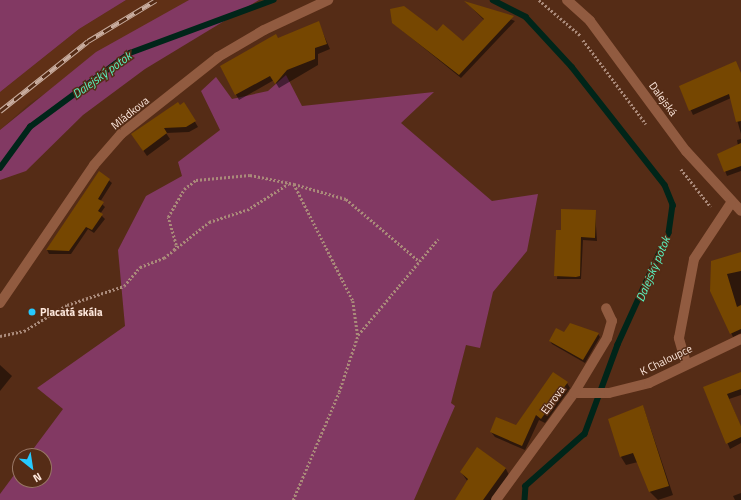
<!DOCTYPE html>
<meta charset="utf-8">
<style>
body{margin:0}
#map{position:relative;width:741px;height:500px;overflow:hidden;background:#552c16;font-family:"Titillium Web",sans-serif}
div>[style]{position:absolute}
[style*='--x']{left:calc(var(--x)*1px);top:calc(var(--y)*1px);width:calc(var(--w)*1px);rotate:calc(var(--a)*1deg)}
.built>*{inset:0;background:#603016}
.green>*{inset:0;background:#823963}
.shadow>*{inset:0;background:#0007}
.stream>*{height:5.5px;margin:-2.75px;padding:0 2.75px;transform-origin:2.75px;border-radius:2.75px;background:#002519}
.building>*{inset:0;background:#764701}
.path>*{height:2.5px;margin-top:-1.25px;transform-origin:0;background:repeating-linear-gradient(90deg,#aa8a7a 0 2px,transparent 0 4px)}
.minor>*{height:10px;margin:-5px;padding:0 5px;transform-origin:5px;border-radius:5px;background:#915b40}
.rail>*{height:4.5px;margin-top:-2.25px;transform-origin:0;background:repeating-linear-gradient(90deg,#552c16 0 9px,#c9ad9f 0 18px);box-sizing:border-box;border-block:1px solid #c9ad9f}
.dots>*{width:11px;height:11px;translate:-50% -50%;box-sizing:border-box;border:2px solid #552c16;border-radius:50%}
span{translate:-50% -50%;white-space:nowrap;text-align:center;line-height:1.15;-webkit-text-stroke:3px #552c16;paint-order:stroke}
.street-label{font-size:11px;color:#fee8dd}
.poi-label{font-size:11px;color:#fee8dd;font-weight:700}
.left{translate:0 -50%;text-align:left}
.water-label{font-size:12px;color:#58f5c1;font-style:italic}
.north{position:absolute;left:12px;top:448px;width:40px;height:40px;box-sizing:border-box;background:#552c16;border:1px solid #976;border-radius:50%;rotate:150deg;font-size:11px;font-weight:700;line-height:16px;text-align:center;color:#fee8dd}
.north::after{content:'';display:block;margin:auto;width:14px;height:18px;background:#26c9fe;clip-path:polygon(50% 0,100% 100%,50% 72%,0 100%)}
</style>
<div id="map">
<div class="built">
<div style="clip-path:polygon(126px 0,189px 0,29px 104px,0 130px,0 92px,79px 29px)"></div>
</div>
<div class="green">
<div style="clip-path:polygon(0 0,126px 0,79px 29px,0 92px)"></div>
<div style="clip-path:polygon(189px 0,259px 0,145px 69px,83px 115px,26px 171px,0 180px,0 130px,96px 52px)"></div>
<div style="clip-path:polygon(286px 75px,302px 106px,434px 92px,401px 123px,492px 201px,538px 194px,527px 251px,493px 292px,480px 348px,466px 345px,451px 403px,455px 406px,414px 500px,0 500px,0 494px,20px 467px,20px 480px,44px 480px,44px 456px,28px 456px,63px 409px,37px 388px,125px 326px,118px 250px,146px 196px,182px 176px,178px 162px,220px 130px,201px 91px,216px 77px,232px 99px,268px 91px)"></div>
</div>
<div class="shadow">
<div style="clip-path:polygon(466px 2px,515px 21px,461px 78px,393px 23px,463px 42px,484px 20px)"></div>
<div style="clip-path:polygon(318px 22px,330px 49px,318px 54px,318px 65px,279px 88px,274px 80px,239px 100px,221px 67px)"></div>
<div style="clip-path:polygon(740px 71px,741px 134px,731px 98px,693px 115px,680px 86px)"></div>
<div style="clip-path:polygon(184px 103px,198px 127px,189px 132px,166px 133px,170px 139px,147px 156px,136px 140px)"></div>
<div style="clip-path:polygon(741px 139px,741px 171px,727px 176px,719px 155px,738px 146px,737px 140px)"></div>
<div style="clip-path:polygon(99px 172px,112px 183px,100px 202px,105px 207px,100px 214px,105px 219px,94px 233px,88px 229px,71px 254px,49px 254px,47px 250px)"></div>
<div style="clip-path:polygon(595px 211px,597px 241px,583px 240px,581px 279px,557px 279px,562px 231px)"></div>
<div style="clip-path:polygon(741px 253px,741px 333px,733px 337px,711px 291px)"></div>
<div style="clip-path:polygon(564px 334px,598px 334px,600px 337px,585px 363px,552px 344px,550px 341px)"></div>
<div style="clip-path:polygon(0 365px,12px 376px,0 391px)"></div>
<div style="clip-path:polygon(741px 374px,741px 395px,729px 399px,741px 427px,741px 443px,730px 449px,704px 388px)"></div>
<div style="clip-path:polygon(567px 383px,570px 388px,545px 423px,539px 420px,525px 450px,495px 437px,491px 432px,516px 427px)"></div>
<div style="clip-path:polygon(643px 406px,673px 495px,658px 500px,650px 492px,638px 462px,626px 465px,621px 457px)"></div>
<div style="clip-path:polygon(477px 449px,506px 469px,510px 477px,494px 500px,456px 500px,468px 482px,461px 472px)"></div>
<div style="clip-path:polygon(741px 493px,741px 500px,735px 500px,733px 496px)"></div>
</div>
<div class="stream">
<div style="--x:493;--y:0;--w:37;--a:27"></div>
<div style="--x:526;--y:17;--w:68;--a:47.4"></div>
<div style="--x:572;--y:67;--w:150;--a:51.8"></div>
<div style="--x:665;--y:185;--w:22;--a:68"></div>
<div style="--x:673;--y:205;--w:28;--a:98"></div>
<div style="--x:669;--y:233;--w:123;--a:114.5"></div>
<div style="--x:618;--y:345;--w:95;--a:110.3"></div>
<div style="--x:585;--y:434;--w:79;--a:138.6"></div>
<div style="--x:526;--y:486;--w:14;--a:94"></div>
<div style="--x:0;--y:168;--w:51;--a:-53.8"></div>
<div style="--x:30;--y:127;--w:124;--a:-36.5"></div>
<div style="--x:130;--y:53;--w:153;--a:-20.3"></div>
</div>
<div class="building">
<div style="clip-path:polygon(464px 1px,514px 16px,459px 75px,392px 23px,390px 9px,404px 6px,437px 31px,443px 24px,463px 41px,484px 19px)"></div>
<div style="clip-path:polygon(319px 21px,327px 44px,315px 48px,315px 59px,287px 70px,275px 84px,270px 76px,235px 95px,220px 66px,276px 34px,278px 38px)"></div>
<div style="clip-path:polygon(736px 61px,741px 73px,741px 121px,736px 122px,729px 94px,689px 111px,679px 86px)"></div>
<div style="clip-path:polygon(178px 102px,180px 105px,184px 102px,196px 121px,186px 127px,164px 128px,167px 133px,143px 151px,131px 134px)"></div>
<div style="clip-path:polygon(741px 143px,741px 166px,724px 172px,717px 154px)"></div>
<div style="clip-path:polygon(99px 171px,110px 179px,98px 199px,104px 202px,98px 211px,103px 214px,92px 230px,86px 227px,69px 251px,46px 250px)"></div>
<div style="clip-path:polygon(561px 209px,596px 210px,595px 238px,581px 237px,580px 276px,576px 277px,554px 276px,556px 230px,561px 230px)"></div>
<div style="clip-path:polygon(741px 252px,741px 271px,727px 274px,737px 307px,741px 305px,741px 329px,730px 334px,710px 291px,711px 261px)"></div>
<div style="clip-path:polygon(570px 323px,599px 333px,583px 360px,549px 341px,556px 328px,564px 332px)"></div>
<div style="clip-path:polygon(553px 372px,568px 382px,541px 419px,536px 415px,522px 446px,490px 432px,496px 417px,516px 425px)"></div>
<div style="clip-path:polygon(741px 372px,741px 389px,727px 394px,741px 426px,741px 437px,726px 444px,703px 387px)"></div>
<div style="clip-path:polygon(643px 405px,669px 486px,649px 492px,633px 453px,620px 457px,608px 419px)"></div>
<div style="clip-path:polygon(477px 447px,506px 468px,483px 500px,455px 500px,468px 479px,460px 472px)"></div>
</div>
<div class="path">
<div style="--x:539;--y:0;--w:55;--a:40.6"></div>
<div style="--x:583;--y:40;--w:105;--a:53.1"></div>
<div style="--x:681;--y:169;--w:48;--a:51.7"></div>
<div style="--x:294;--y:184;--w:54;--a:16.1"></div>
<div style="--x:346;--y:199;--w:96;--a:40.3"></div>
<div style="--x:174;--y:250;--w:45;--a:-38.7"></div>
<div style="--x:209;--y:222;--w:40;--a:-18"></div>
<div style="--x:247;--y:210;--w:49;--a:-32.4"></div>
<div style="--x:0;--y:336;--w:25;--a:-12"></div>
<div style="--x:24;--y:331;--w:50;--a:-31.2"></div>
<div style="--x:67;--y:305;--w:60;--a:-18.4"></div>
<div style="--x:124;--y:286;--w:25;--a:-50"></div>
<div style="--x:140;--y:267;--w:26;--a:-21"></div>
<div style="--x:164;--y:258;--w:13;--a:-39"></div>
<div style="--x:174;--y:250;--w:5;--a:-68"></div>
<div style="--x:176;--y:245;--w:29;--a:-106"></div>
<div style="--x:168;--y:217;--w:32;--a:-60"></div>
<div style="--x:184;--y:189;--w:15;--a:-37"></div>
<div style="--x:196;--y:180;--w:54;--a:-5.3"></div>
<div style="--x:250;--y:175;--w:45;--a:11.6"></div>
<div style="--x:294;--y:184;--w:131;--a:63.2"></div>
<div style="--x:353;--y:301;--w:34;--a:82"></div>
<div style="--x:293;--y:500;--w:117;--a:-66.9"></div>
<div style="--x:339;--y:392;--w:60;--a:-71.6"></div>
<div style="--x:358;--y:335;--w:125;--a:-50.2"></div>
</div>
<div class="minor">
<div style="--x:567;--y:0;--w:31;--a:42"></div>
<div style="--x:590;--y:21;--w:162;--a:53.6"></div>
<div style="--x:686;--y:151;--w:81;--a:47.5"></div>
<div style="--x:0;--y:303;--w:167;--a:-55.7"></div>
<div style="--x:94;--y:165;--w:41;--a:-48.9"></div>
<div style="--x:121;--y:134;--w:124;--a:-38.4"></div>
<div style="--x:218;--y:57;--w:53;--a:-30.4"></div>
<div style="--x:264;--y:30;--w:71;--a:-25.1"></div>
<div style="--x:686;--y:363;--w:26;--a:-106"></div>
<div style="--x:679;--y:338;--w:80;--a:-79.2"></div>
<div style="--x:694;--y:259;--w:67;--a:-56.5"></div>
<div style="--x:574;--y:393;--w:35;--a:0"></div>
<div style="--x:609;--y:393;--w:41;--a:-14"></div>
<div style="--x:649;--y:383;--w:102;--a:-25.6"></div>
<div style="--x:496;--y:500;--w:132;--a:-53.9"></div>
<div style="--x:574;--y:393;--w:64;--a:-59"></div>
<div style="--x:607;--y:338;--w:18;--a:-74"></div>
<div style="--x:612;--y:321;--w:14;--a:-115"></div>
</div>
<div class="rail">
<div style="--x:0;--y:111;--w:112;--a:-38.5"></div>
<div style="--x:88;--y:41;--w:79;--a:-31.1"></div>
</div>
<div class="dots">
<div style="left:32px;top:312px;background:#26c9fe"></div>
</div>
<div class="street-label">
<span style="left:663px;top:99px;rotate:54deg">Dalejská</span>
<span style="left:130px;top:113px;rotate:-39deg">Mládkova</span>
<span style="left:666px;top:360px;rotate:-26deg">K Chaloupce</span>
<span style="left:553px;top:400px;rotate:-54deg">Ebrova</span>
</div>
<div class="poi-label">
<span class="left" style="left:40px;top:312px">Placatá skála</span>
</div>
<div class="water-label">
<span style="left:102px;top:75px;rotate:-36deg">Dalejský potok</span>
<span style="left:653px;top:269px;rotate:-67deg">Dalejský potok</span>
</div>
<div class="north">N</div>
</div>
